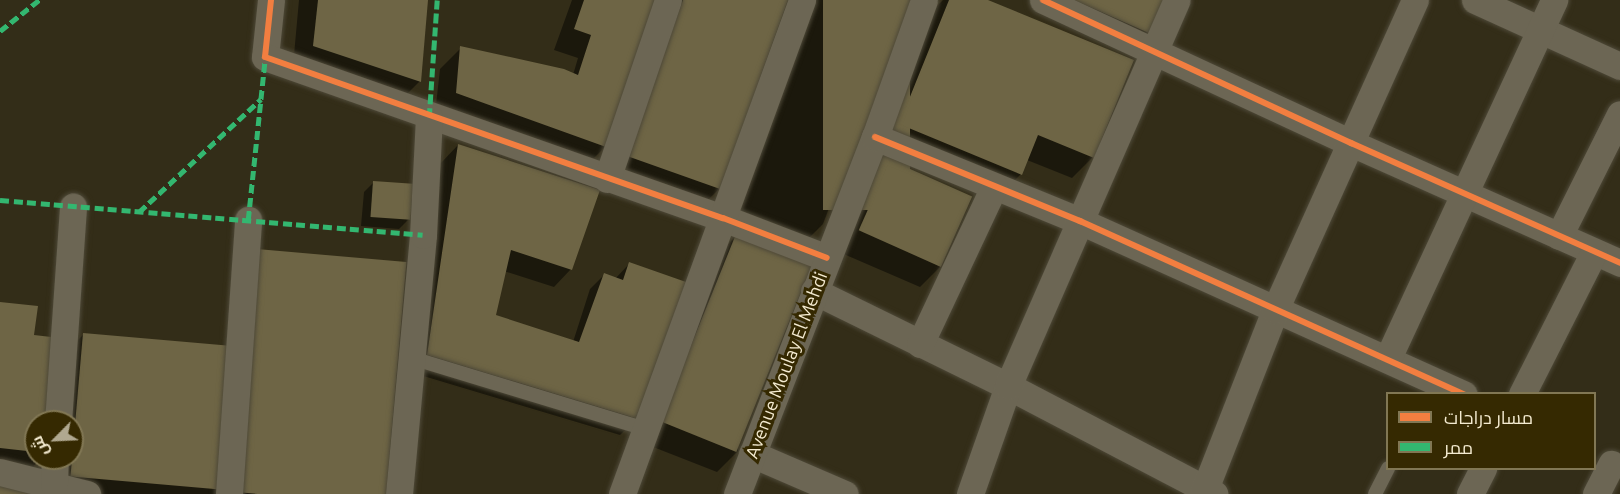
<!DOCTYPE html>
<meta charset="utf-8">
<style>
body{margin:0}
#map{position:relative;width:1620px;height:494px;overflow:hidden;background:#332d18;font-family:Ubuntu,Cairo,sans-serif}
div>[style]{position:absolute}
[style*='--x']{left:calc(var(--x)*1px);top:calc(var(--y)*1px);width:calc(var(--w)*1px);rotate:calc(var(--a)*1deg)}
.shadow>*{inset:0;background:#0007}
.building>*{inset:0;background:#6e6545;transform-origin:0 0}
.roads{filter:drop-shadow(0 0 2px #4e4938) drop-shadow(0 0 2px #4e4938)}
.service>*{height:14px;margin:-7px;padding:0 7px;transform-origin:7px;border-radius:7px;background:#6c6654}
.minor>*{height:27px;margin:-13.5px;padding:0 13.5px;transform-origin:13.5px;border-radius:13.5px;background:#6c6654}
.quiet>*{height:4.5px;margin-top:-2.25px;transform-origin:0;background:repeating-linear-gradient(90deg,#33b770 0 9px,transparent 0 13.5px)}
.cycleway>*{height:6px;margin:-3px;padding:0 3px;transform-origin:3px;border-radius:3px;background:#f27e40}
span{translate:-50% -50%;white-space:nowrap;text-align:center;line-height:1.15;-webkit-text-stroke:6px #352901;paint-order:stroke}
.street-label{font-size:18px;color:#f4ebd1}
.legend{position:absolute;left:1386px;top:392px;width:210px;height:78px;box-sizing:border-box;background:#352901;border:2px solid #817754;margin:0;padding:8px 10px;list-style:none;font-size:18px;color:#f4ebd1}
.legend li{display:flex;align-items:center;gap:12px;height:30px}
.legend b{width:30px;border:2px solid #817754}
.north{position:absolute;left:24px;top:410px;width:60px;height:60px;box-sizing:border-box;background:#352901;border:2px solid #817754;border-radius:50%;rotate:246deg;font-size:16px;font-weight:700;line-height:24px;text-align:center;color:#f4ebd1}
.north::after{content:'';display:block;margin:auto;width:21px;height:27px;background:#b0a890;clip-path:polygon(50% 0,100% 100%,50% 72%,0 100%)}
</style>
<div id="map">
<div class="shadow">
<div style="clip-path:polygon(299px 0,426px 0,420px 81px,399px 102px,293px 66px)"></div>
<div style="clip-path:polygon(572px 0,656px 0,605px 147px,584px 168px,435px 114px,440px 69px,461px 48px,573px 75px,578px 58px,554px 50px)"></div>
<div style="clip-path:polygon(670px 0,786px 0,719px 189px,698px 210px,607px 177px)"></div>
<div style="clip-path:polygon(811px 0,908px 0,823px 224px,802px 245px,729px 217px)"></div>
<div style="clip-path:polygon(943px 0,984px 0,1093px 157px,1072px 178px,1027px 160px,1021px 174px,1000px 195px,878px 145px,934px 9px)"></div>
<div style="clip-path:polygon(1036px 0,1164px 0,1149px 33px,1135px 47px)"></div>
<div style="clip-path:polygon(458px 145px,571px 269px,554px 287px,504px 271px,494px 316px,573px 342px,590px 289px,604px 275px,615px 279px,629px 264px,637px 418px,620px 435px,410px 372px,441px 163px)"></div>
<div style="clip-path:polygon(890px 162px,941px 266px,920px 287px,839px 252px,869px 183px)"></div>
<div style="clip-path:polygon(374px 182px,409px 219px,399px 229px,361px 226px,364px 192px)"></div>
<div style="clip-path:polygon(736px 236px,738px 451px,717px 472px,643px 443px,715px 257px)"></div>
<div style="clip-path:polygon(0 303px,33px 337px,36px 458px,41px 458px,26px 474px,0 471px)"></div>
<div style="clip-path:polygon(83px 335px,387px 494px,51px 494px,54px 458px,72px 458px,72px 422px,57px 422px,62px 356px)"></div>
</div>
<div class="building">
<div style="clip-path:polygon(318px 0,428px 0,421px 82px,313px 46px)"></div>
<div style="clip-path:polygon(584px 0,657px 0,606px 147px,456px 93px,460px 46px,564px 69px,578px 75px,591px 35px,574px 29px)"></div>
<div style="clip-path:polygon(683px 0,788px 0,720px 189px,627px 156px)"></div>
<div style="left:823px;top:0;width:87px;height:210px"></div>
<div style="clip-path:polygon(949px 0,988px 0,1134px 60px,1094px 158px,1038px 135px,1022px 175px,899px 124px)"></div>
<div style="clip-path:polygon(1074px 0,1165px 0,1151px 34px)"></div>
<div style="clip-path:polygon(458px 144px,600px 190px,572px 270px,511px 250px,496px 315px,579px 342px,604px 273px,623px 280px,629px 262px,686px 282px,638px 419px,427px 355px)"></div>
<div style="left:890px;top:160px;width:90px;height:77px;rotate:24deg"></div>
<div style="left:373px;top:181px;width:40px;height:36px;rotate:4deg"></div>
<div style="left:736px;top:234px;width:82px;height:202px;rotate:22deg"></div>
<div style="left:257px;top:249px;width:150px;height:244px;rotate:5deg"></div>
<div style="clip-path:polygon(0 302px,38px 306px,34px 335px,60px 338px,51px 422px,36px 422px,36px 452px,0 448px)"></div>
<div style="left:83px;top:333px;width:153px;height:144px;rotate:5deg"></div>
<div style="clip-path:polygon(0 485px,34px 494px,0 494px)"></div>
</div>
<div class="roads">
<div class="service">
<div style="--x:412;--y:358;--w:245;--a:16.9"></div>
<div style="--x:1375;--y:494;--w:29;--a:-63"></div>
</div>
<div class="minor">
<div style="--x:271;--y:0;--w:57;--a:96"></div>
<div style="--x:265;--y:57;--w:485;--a:19.4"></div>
<div style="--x:723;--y:218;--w:111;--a:21"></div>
<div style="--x:1043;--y:0;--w:340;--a:24.9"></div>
<div style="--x:1351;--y:143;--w:295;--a:24"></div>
<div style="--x:1475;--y:0;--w:159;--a:24.5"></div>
<div style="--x:875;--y:137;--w:222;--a:22.3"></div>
<div style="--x:1080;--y:221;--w:421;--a:24.3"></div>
<div style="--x:607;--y:179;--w:189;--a:-71.2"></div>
<div style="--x:1559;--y:236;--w:136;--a:-63.4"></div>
<div style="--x:814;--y:291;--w:216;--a:26.1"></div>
<div style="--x:1008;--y:386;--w:233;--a:27.6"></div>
<div style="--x:920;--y:344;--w:174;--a:-64.8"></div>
<div style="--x:1388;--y:358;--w:395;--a:-65.1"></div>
<div style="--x:1522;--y:394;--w:159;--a:-63.1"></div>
<div style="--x:58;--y:422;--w:216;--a:-86"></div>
<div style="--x:752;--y:454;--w:101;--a:23.3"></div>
<div style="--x:0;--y:472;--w:90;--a:14.2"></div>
<div style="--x:54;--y:484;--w:26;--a:-88"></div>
<div style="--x:229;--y:494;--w:275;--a:-86"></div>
<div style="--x:399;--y:494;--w:260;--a:-84.7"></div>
<div style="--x:423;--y:235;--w:118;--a:-87.1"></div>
<div style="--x:622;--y:494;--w:526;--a:-69.98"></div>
<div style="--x:737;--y:494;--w:383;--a:-68.9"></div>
<div style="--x:875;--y:137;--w:145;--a:-70.3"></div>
<div style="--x:970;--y:494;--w:114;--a:-70.6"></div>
<div style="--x:1008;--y:386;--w:421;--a:-66.4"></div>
<div style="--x:1203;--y:494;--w:198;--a:-68.6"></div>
<div style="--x:1275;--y:310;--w:340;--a:-65.7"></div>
<div style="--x:1470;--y:494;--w:29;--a:-63"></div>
<div style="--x:1596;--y:494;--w:34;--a:-63"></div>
</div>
</div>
<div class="quiet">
<div style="--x:0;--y:31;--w:50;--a:-38.5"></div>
<div style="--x:429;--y:117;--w:117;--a:-86.1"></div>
<div style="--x:0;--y:200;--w:424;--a:4.7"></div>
<div style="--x:139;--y:212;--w:166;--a:-42.8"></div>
<div style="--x:248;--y:220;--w:164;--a:-84"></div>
</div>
<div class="cycleway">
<div style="--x:271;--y:0;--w:57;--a:96"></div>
<div style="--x:265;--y:57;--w:485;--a:19.4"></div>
<div style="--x:723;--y:218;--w:111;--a:21"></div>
<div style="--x:1043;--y:0;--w:340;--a:24.9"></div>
<div style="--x:1351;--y:143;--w:295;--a:24"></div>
<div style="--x:875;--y:137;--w:222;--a:22.3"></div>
<div style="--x:1080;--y:221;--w:421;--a:24.3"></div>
</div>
<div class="street-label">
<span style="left:786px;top:365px;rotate:-69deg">Avenue Moulay El Mehdi</span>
</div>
<ul class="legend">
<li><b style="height:8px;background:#f27e40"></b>مسار دراجات</li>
<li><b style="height:8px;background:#33b770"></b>ممر</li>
</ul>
<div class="north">ش</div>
</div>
